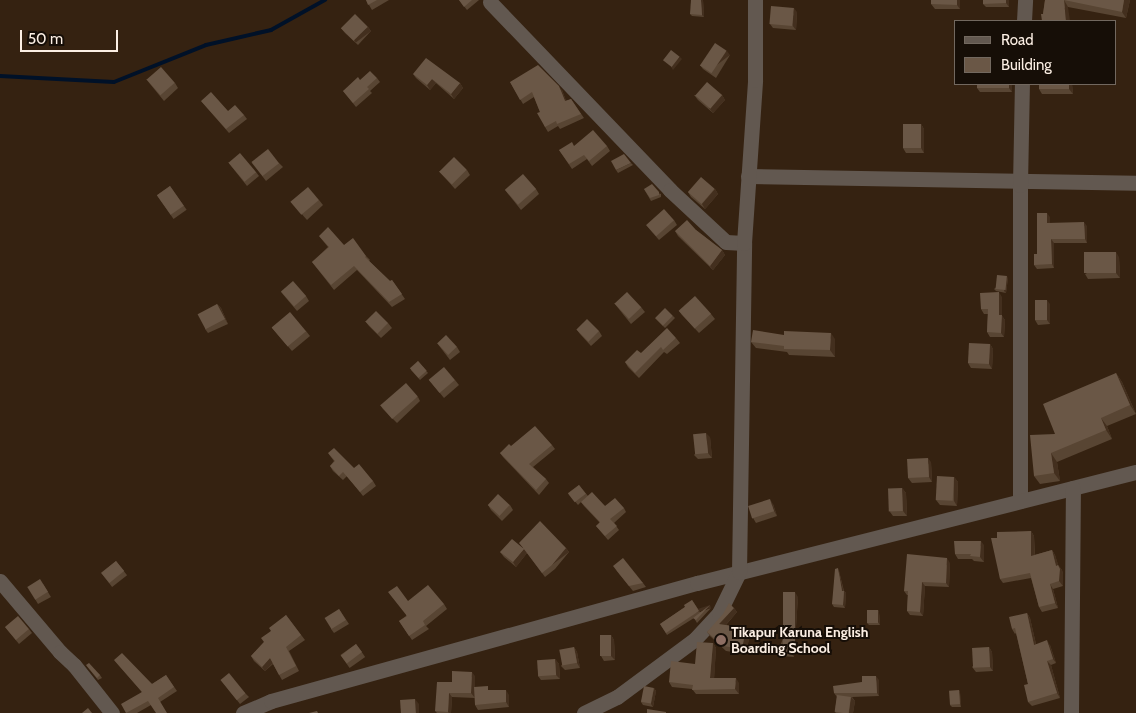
<!DOCTYPE html>
<style>
body{margin:0}
#map{position:relative;width:1136px;height:713px;overflow:hidden;background:#352211;font-family:Cabin,sans-serif}
div>[style]{position:absolute}
[style*='--x']{left:calc(var(--x)*1px);top:calc(var(--y)*1px);width:calc(var(--w)*1px);rotate:calc(var(--a)*1deg)}
.stream>*{height:4px;margin:-2px;padding:0 2px;transform-origin:2px;border-radius:2px;background:#001128}
.minor>*{height:15px;margin:-7.5px;padding:0 7.5px;transform-origin:7.5px;border-radius:7.5px;background:#625850}
.wall>*{inset:0;background:#584533;transform-origin:0 0}
.shaded-wall>*{inset:0;background:#432f1e;transform-origin:0 0}
.building>*{inset:0;background:#6a5746;transform-origin:0 0}
.dots>*{width:14px;height:14px;translate:-50% -50%;box-sizing:border-box;border:2px solid #160e07;border-radius:50%}
span{translate:-50% -50%;white-space:nowrap;text-align:center;line-height:1.15;-webkit-text-stroke:4px #160e07;paint-order:stroke}
.poi-label{font-size:14px;color:#fcefe4;font-weight:700}
.left{translate:0 -50%;text-align:left}
.legend{position:absolute;left:954px;top:20px;width:162px;height:65px;box-sizing:border-box;background:#160e07;border:1px solid #72685f;margin:0;padding:6px 9px;list-style:none;font-size:15px;color:#fcefe4}
.legend li{display:flex;align-items:center;gap:10px;height:25px}
.legend b{width:25px;border:1px solid #72685f}
.scale{position:absolute;left:20px;top:30px;width:98px;height:22px;box-sizing:border-box;border:2px solid #fcefe4;border-top:0;padding-left:6px;font-size:15px;line-height:18px;white-space:nowrap;color:#fcefe4;-webkit-text-stroke:4px #160e07;paint-order:stroke}
</style>
<div id="map">
<div class="stream">
<div style="--x:0;--y:76;--w:114;--a:3"></div>
<div style="--x:114;--y:82;--w:99;--a:-21.9"></div>
<div style="--x:206;--y:45;--w:67;--a:-13"></div>
<div style="--x:271;--y:30;--w:62;--a:-29.1"></div>
</div>
<div class="minor">
<div style="--x:490;--y:2;--w:260;--a:46.2"></div>
<div style="--x:670;--y:190;--w:76;--a:42.9"></div>
<div style="--x:726;--y:242;--w:18;--a:3"></div>
<div style="--x:1024;--y:21;--w:21;--a:-87"></div>
<div style="--x:748;--y:176;--w:388;--a:1"></div>
<div style="--x:1020;--y:501;--w:316;--a:-90"></div>
<div style="--x:1020;--y:185;--w:101;--a:-88.9"></div>
<div style="--x:0;--y:581;--w:93;--a:49.8"></div>
<div style="--x:60;--y:652;--w:19;--a:43"></div>
<div style="--x:74;--y:665;--w:61;--a:51.6"></div>
<div style="--x:243;--y:713;--w:30;--a:-23"></div>
<div style="--x:271;--y:701;--w:442;--a:-15.5"></div>
<div style="--x:697;--y:583;--w:453;--a:-14.2"></div>
<div style="--x:584;--y:713;--w:37;--a:-26"></div>
<div style="--x:617;--y:697;--w:97;--a:-36.6"></div>
<div style="--x:695;--y:639;--w:35;--a:-47"></div>
<div style="--x:719;--y:613;--w:46;--a:-64"></div>
<div style="--x:739;--y:572;--w:329;--a:-89.1"></div>
<div style="--x:744;--y:243;--w:163;--a:-86.1"></div>
<div style="--x:755;--y:80;--w:80;--a:-90"></div>
<div style="--x:1071;--y:713;--w:225;--a:-89.5"></div>
</div>
<div class="wall">
<div style="clip-path:polygon(366px 0,389px 0,372px 10px)"></div>
<div style="clip-path:polygon(459px 0,479px 0,467px 10px)"></div>
<div style="clip-path:polygon(703px 0,704px 17px,692px 16px,690px 14px)"></div>
<div style="clip-path:polygon(931px 0,960px 0,960px 9px,935px 9px,931px 4px)"></div>
<div style="clip-path:polygon(983px 0,1009px 0,1009px 7px,986px 7px,983px 4px)"></div>
<div style="clip-path:polygon(1045px 0,1130px 0,1126px 18px,1068px 7px,1043px 14px)"></div>
<div style="clip-path:polygon(797px 12px,796px 30px,773px 28px,770px 24px)"></div>
<div style="clip-path:polygon(368px 27px,371px 31px,358px 45px,345px 33px,341px 28px)"></div>
<div style="clip-path:polygon(730px 55px,716px 78px,703px 69px,700px 65px)"></div>
<div style="clip-path:polygon(413px 74px,460px 83px,463px 88px,454px 99px,436px 83px,430px 90px,416px 78px)"></div>
<div style="clip-path:polygon(377px 78px,380px 82px,370px 91px,372px 93px,356px 107px,343px 91px,360px 80px)"></div>
<div style="clip-path:polygon(146px 79px,175px 83px,178px 88px,164px 101px)"></div>
<div style="clip-path:polygon(510px 82px,562px 90px,566px 101px,571px 99px,584px 118px,560px 129px,558px 126px,548px 132px,545px 127px,540px 112px,534px 97px,523px 104px)"></div>
<div style="clip-path:polygon(977px 84px,1012px 84px,1012px 92px,980px 92px,977px 88px)"></div>
<div style="clip-path:polygon(1072px 84px,1073px 94px,1042px 94px,1039px 89px)"></div>
<div style="clip-path:polygon(694px 95px,722px 95px,725px 100px,713px 113px,698px 100px)"></div>
<div style="clip-path:polygon(201px 101px,228px 111px,244px 115px,247px 119px,229px 133px)"></div>
<div style="clip-path:polygon(921px 124px,924px 129px,924px 153px,906px 153px,903px 148px)"></div>
<div style="clip-path:polygon(574px 146px,607px 146px,610px 151px,592px 166px,587px 159px,572px 169px,559px 150px)"></div>
<div style="clip-path:polygon(228px 162px,256px 172px,259px 176px,247px 186px)"></div>
<div style="clip-path:polygon(252px 163px,279px 163px,283px 167px,266px 181px)"></div>
<div style="clip-path:polygon(631px 163px,633px 165px,618px 173px,616px 170px)"></div>
<div style="clip-path:polygon(467px 170px,470px 175px,455px 189px,439px 171px)"></div>
<div style="left:170px;top:186px;width:29px;height:16px;rotate:55deg"></div>
<div style="clip-path:polygon(536px 189px,539px 194px,521px 210px,505px 190px)"></div>
<div style="clip-path:polygon(644px 189px,661px 194px,661px 197px,651px 201px)"></div>
<div style="clip-path:polygon(715px 189px,718px 194px,705px 209px,691px 197px,688px 192px)"></div>
<div style="clip-path:polygon(319px 200px,323px 205px,307px 220px,291px 202px)"></div>
<div style="clip-path:polygon(1050px 217px,1050px 223px,1087px 226px,1087px 243px,1054px 243px,1054px 268px,1037px 269px,1034px 265px,1037px 254px)"></div>
<div style="clip-path:polygon(674px 220px,677px 225px,659px 240px,646px 225px)"></div>
<div style="clip-path:polygon(696px 230px,722px 250px,725px 255px,713px 270px,678px 236px,675px 231px)"></div>
<div style="clip-path:polygon(319px 236px,344px 245px,366px 256px,370px 260px,369px 261px,390px 281px,392px 280px,405px 299px,392px 307px,357px 270px,334px 290px,312px 262px,328px 247px)"></div>
<div style="clip-path:polygon(1119px 257px,1120px 278px,1088px 279px,1085px 274px)"></div>
<div style="clip-path:polygon(1008px 278px,1006px 293px,996px 291px,994px 289px)"></div>
<div style="clip-path:polygon(281px 292px,306px 296px,309px 301px,297px 311px)"></div>
<div style="clip-path:polygon(1002px 297px,1002px 316px,1005px 320px,1004px 337px,990px 337px,987px 332px,988px 314px,984px 314px,981px 309px)"></div>
<div style="clip-path:polygon(614px 303px,641px 307px,645px 312px,631px 324px)"></div>
<div style="clip-path:polygon(217px 304px,221px 308px,228px 324px,208px 333px,205px 329px)"></div>
<div style="clip-path:polygon(1050px 304px,1050px 324px,1038px 325px,1035px 320px)"></div>
<div style="clip-path:polygon(679px 311px,711px 314px,715px 319px,699px 333px,682px 315px)"></div>
<div style="clip-path:polygon(673px 316px,675px 318px,665px 328px,655px 318px)"></div>
<div style="clip-path:polygon(365px 321px,388px 323px,392px 328px,381px 338px,369px 326px)"></div>
<div style="clip-path:polygon(272px 328px,306px 331px,310px 336px,292px 351px)"></div>
<div style="clip-path:polygon(577px 330px,599px 331px,602px 336px,591px 346px,580px 334px)"></div>
<div style="clip-path:polygon(784px 335px,835px 339px,835px 357px,789px 355px,787px 352px,756px 348px,751px 342px)"></div>
<div style="clip-path:polygon(676px 338px,680px 343px,667px 354px,664px 352px,639px 378px,628px 367px,625px 362px,641px 353px)"></div>
<div style="clip-path:polygon(437px 343px,457px 347px,460px 352px,450px 360px)"></div>
<div style="clip-path:polygon(990px 344px,993px 349px,992px 369px,971px 368px,968px 363px)"></div>
<div style="clip-path:polygon(418px 361px,428px 373px,420px 380px,411px 370px)"></div>
<div style="clip-path:polygon(1116px 373px,1122px 382px,1136px 414px,1107px 426px,1112px 439px,1057px 462px,1060px 481px,1040px 484px,1034px 476px,1055px 434px)"></div>
<div style="clip-path:polygon(429px 380px,455px 380px,459px 385px,444px 398px)"></div>
<div style="clip-path:polygon(418px 397px,420px 401px,397px 423px,383px 409px,380px 405px)"></div>
<div style="clip-path:polygon(710px 437px,712px 458px,698px 459px,694px 455px)"></div>
<div style="clip-path:polygon(552px 445px,555px 449px,533px 467px,546px 479px,549px 483px,539px 495px,503px 457px,500px 453px,511px 446px)"></div>
<div style="clip-path:polygon(328px 453px,373px 481px,376px 486px,363px 496px,347px 476px,343px 480px,333px 471px,330px 466px,334px 461px)"></div>
<div style="clip-path:polygon(931px 462px,932px 482px,912px 483px,908px 478px)"></div>
<div style="clip-path:polygon(954px 477px,958px 482px,957px 506px,940px 505px,936px 500px)"></div>
<div style="clip-path:polygon(579px 485px,588px 496px,605px 506px,624px 508px,626px 512px,614px 523px,619px 530px,608px 540px,596px 526px,600px 523px,584px 506px,581px 502px,582px 501px,578px 505px,568px 493px)"></div>
<div style="clip-path:polygon(902px 488px,906px 493px,907px 516px,893px 516px,890px 512px)"></div>
<div style="clip-path:polygon(773px 504px,777px 516px,756px 523px,753px 518px)"></div>
<div style="clip-path:polygon(488px 505px,510px 505px,513px 510px,502px 521px,491px 510px)"></div>
<div style="clip-path:polygon(1031px 531px,1034px 536px,1035px 555px,1052px 550px,1055px 555px,1058px 565px,1062px 570px,1063px 574px,1063px 586px,1053px 589px,1058px 608px,1042px 612px,1039px 607px,1031px 578px,1003px 583px,1000px 579px,997px 538px)"></div>
<div style="clip-path:polygon(984px 545px,984px 562px,974px 561px,972px 559px,958px 559px,955px 554px)"></div>
<div style="clip-path:polygon(523px 548px,566px 548px,569px 552px,555px 569px,545px 577px,527px 553px,516px 567px,504px 557px,500px 552px)"></div>
<div style="left:116px;top:561px;width:18px;height:19px;rotate:52deg"></div>
<div style="clip-path:polygon(950px 563px,949px 587px,925px 586px,923px 616px,910px 615px,907px 611px,908px 595px,907px 595px,904px 591px)"></div>
<div style="clip-path:polygon(616px 570px,643px 583px,646px 587px,633px 591px)"></div>
<div style="clip-path:polygon(839px 571px,844px 591px,846px 593px,845px 608px,834px 607px,832px 604px)"></div>
<div style="clip-path:polygon(43px 584px,51px 597px,38px 604px,35px 599px)"></div>
<div style="clip-path:polygon(798px 597px,794px 657px,782px 656px,778px 652px)"></div>
<div style="clip-path:polygon(692px 600px,700px 612px,711px 608px,697px 623px,694px 618px,667px 635px,660px 624px,685px 607px)"></div>
<div style="clip-path:polygon(408px 601px,444px 604px,447px 609px,426px 626px,429px 629px,412px 640px,399px 621px,406px 616px)"></div>
<div style="clip-path:polygon(734px 608px,737px 612px,726px 625px,750px 633px,746px 654px,726px 651px,710px 636px,707px 632px)"></div>
<div style="clip-path:polygon(339px 609px,349px 624px,334px 633px,331px 629px)"></div>
<div style="clip-path:polygon(878px 610px,879px 612px,880px 625px,869px 625px,867px 623px)"></div>
<div style="clip-path:polygon(1027px 613px,1030px 618px,1036px 644px,1050px 645px,1056px 663px,1051px 665px,1060px 698px,1032px 706px,1028px 702px,1028px 684px,1016px 633px,1015px 634px,1012px 629px)"></div>
<div style="clip-path:polygon(286px 615px,305px 640px,289px 651px,299px 671px,282px 680px,273px 664px,265px 671px,254px 661px,251px 656px,264px 642px,271px 631px)"></div>
<div style="clip-path:polygon(5px 627px,29px 629px,32px 633px,19px 644px)"></div>
<div style="clip-path:polygon(611px 635px,614px 640px,615px 660px,604px 661px,601px 656px)"></div>
<div style="clip-path:polygon(713px 643px,716px 648px,714px 678px,739px 683px,739px 694px,696px 694px,692px 689px,672px 687px,669px 682px,695px 664px)"></div>
<div style="left:356px;top:644px;width:16px;height:19px;rotate:55deg"></div>
<div style="clip-path:polygon(574px 647px,577px 652px,580px 668px,565px 670px,561px 666px)"></div>
<div style="clip-path:polygon(989px 647px,992px 652px,993px 671px,976px 672px,972px 667px)"></div>
<div style="clip-path:polygon(555px 659px,559px 664px,560px 679px,541px 680px,538px 676px)"></div>
<div style="clip-path:polygon(114px 660px,152px 684px,166px 675px,177px 691px,160px 702px,151px 705px,137px 713px,126px 713px,142px 692px)"></div>
<div style="clip-path:polygon(86px 665px,100px 675px,102px 678px,98px 680px)"></div>
<div style="clip-path:polygon(475px 676px,475px 687px,509px 695px,509px 707px,478px 710px,475px 705px,475px 698px,452px 697px,451px 713px,437px 713px,435px 711px,452px 682px)"></div>
<div style="clip-path:polygon(221px 680px,245px 693px,249px 697px,240px 704px)"></div>
<div style="clip-path:polygon(879px 680px,879px 696px,852px 697px,855px 701px,853px 713px,836px 713px,835px 712px,837px 697px,834px 693px,862px 682px)"></div>
<div style="clip-path:polygon(654px 688px,656px 691px,653px 707px,643px 705px,641px 702px)"></div>
<div style="clip-path:polygon(959px 690px,960px 692px,961px 707px,952px 707px,950px 705px)"></div>
</div>
<div class="shaded-wall">
<div style="clip-path:polygon(701px 0,703px 0,704px 17px,702px 15px)"></div>
<div style="clip-path:polygon(957px 0,960px 0,960px 9px,957px 5px)"></div>
<div style="clip-path:polygon(1006px 0,1009px 0,1009px 7px,1006px 3px)"></div>
<div style="clip-path:polygon(1064px 0,1068px 7px,1070px 21px,1066px 21px)"></div>
<div style="clip-path:polygon(1124px 0,1130px 0,1126px 18px,1122px 12px)"></div>
<div style="clip-path:polygon(794px 8px,797px 12px,796px 30px,792px 25px)"></div>
<div style="left:368px;top:27px;width:5px;height:19px;rotate:53deg"></div>
<div style="left:727px;top:51px;width:5px;height:27px;rotate:53deg"></div>
<div style="clip-path:polygon(680px 57px,682px 59px,673px 70px,671px 67px)"></div>
<div style="clip-path:polygon(432px 79px,436px 83px,430px 90px,427px 85px)"></div>
<div style="clip-path:polygon(460px 83px,463px 88px,454px 99px,451px 94px)"></div>
<div style="clip-path:polygon(1009px 84px,1012px 84px,1012px 92px,1009px 88px)"></div>
<div style="clip-path:polygon(1069px 84px,1072px 84px,1073px 94px,1069px 89px)"></div>
<div style="clip-path:polygon(559px 86px,562px 90px,568px 105px,565px 101px)"></div>
<div style="clip-path:polygon(722px 95px,725px 100px,713px 113px,709px 108px)"></div>
<div style="clip-path:polygon(921px 124px,924px 129px,924px 153px,921px 148px)"></div>
<div style="clip-path:polygon(715px 189px,718px 194px,705px 209px,702px 204px)"></div>
<div style="clip-path:polygon(1047px 213px,1050px 217px,1050px 227px,1047px 223px)"></div>
<div style="clip-path:polygon(1084px 222px,1087px 226px,1087px 243px,1085px 239px)"></div>
<div style="clip-path:polygon(1051px 239px,1054px 243px,1054px 268px,1052px 264px)"></div>
<div style="clip-path:polygon(722px 250px,725px 255px,713px 270px,710px 266px)"></div>
<div style="clip-path:polygon(1116px 252px,1119px 257px,1120px 278px,1116px 273px)"></div>
<div style="clip-path:polygon(1007px 276px,1008px 278px,1006px 293px,1004px 291px)"></div>
<div style="clip-path:polygon(999px 292px,1002px 297px,1002px 316px,1005px 320px,1004px 337px,1001px 333px,999px 315px)"></div>
<div style="clip-path:polygon(1047px 300px,1050px 304px,1050px 324px,1047px 320px)"></div>
<div style="clip-path:polygon(217px 304px,221px 308px,228px 324px,225px 319px)"></div>
<div style="clip-path:polygon(831px 333px,835px 339px,835px 357px,830px 350px)"></div>
<div style="clip-path:polygon(990px 344px,993px 349px,992px 369px,989px 364px)"></div>
<div style="clip-path:polygon(1116px 373px,1122px 382px,1136px 414px,1130px 405px)"></div>
<div style="clip-path:polygon(1101px 418px,1107px 426px,1112px 439px,1106px 430px)"></div>
<div style="clip-path:polygon(706px 433px,710px 437px,712px 458px,708px 453px)"></div>
<div style="clip-path:polygon(1051px 453px,1057px 462px,1060px 481px,1054px 473px)"></div>
<div style="clip-path:polygon(928px 458px,931px 462px,932px 482px,929px 477px)"></div>
<div style="clip-path:polygon(954px 477px,958px 482px,957px 506px,954px 501px)"></div>
<div style="clip-path:polygon(902px 488px,906px 493px,907px 516px,903px 511px)"></div>
<div style="clip-path:polygon(770px 499px,773px 504px,777px 516px,774px 511px)"></div>
<div style="clip-path:polygon(1031px 531px,1034px 536px,1035px 561px,1031px 556px)"></div>
<div style="clip-path:polygon(981px 541px,984px 545px,984px 562px,980px 557px)"></div>
<div style="left:566px;top:548px;width:5px;height:22px;rotate:53deg"></div>
<div style="clip-path:polygon(524px 549px,527px 553px,516px 567px,513px 562px)"></div>
<div style="clip-path:polygon(1052px 550px,1055px 555px,1060px 570px,1058px 565px,1062px 570px,1063px 574px,1063px 586px,1059px 581px,1056px 566px)"></div>
<div style="clip-path:polygon(947px 558px,950px 563px,949px 587px,946px 583px)"></div>
<div style="clip-path:polygon(838px 568px,839px 571px,844px 593px,842px 591px)"></div>
<div style="clip-path:polygon(922px 582px,925px 586px,923px 616px,920px 612px)"></div>
<div style="clip-path:polygon(1050px 584px,1053px 589px,1058px 608px,1055px 603px)"></div>
<div style="clip-path:polygon(844px 591px,846px 593px,845px 608px,843px 605px)"></div>
<div style="clip-path:polygon(795px 592px,798px 597px,794px 657px,791px 652px)"></div>
<div style="left:710px;top:605px;width:3px;height:21px;rotate:72deg"></div>
<div style="clip-path:polygon(734px 608px,737px 612px,723px 628px,719px 624px)"></div>
<div style="clip-path:polygon(878px 610px,879px 612px,880px 625px,878px 622px)"></div>
<div style="clip-path:polygon(1027px 613px,1030px 618px,1037px 649px,1034px 645px)"></div>
<div style="clip-path:polygon(746px 628px,750px 633px,746px 654px,742px 649px)"></div>
<div style="clip-path:polygon(611px 635px,614px 640px,615px 660px,611px 656px)"></div>
<div style="clip-path:polygon(1047px 640px,1050px 645px,1056px 663px,1053px 659px)"></div>
<div style="clip-path:polygon(713px 643px,716px 648px,714px 683px,710px 678px)"></div>
<div style="clip-path:polygon(574px 647px,577px 652px,580px 668px,577px 663px)"></div>
<div style="clip-path:polygon(989px 647px,992px 652px,993px 671px,990px 667px)"></div>
<div style="clip-path:polygon(270px 658px,273px 663px,265px 671px,262px 667px)"></div>
<div style="clip-path:polygon(555px 659px,559px 664px,560px 679px,556px 675px)"></div>
<div style="clip-path:polygon(1047px 661px,1051px 665px,1060px 698px,1057px 693px)"></div>
<div style="clip-path:polygon(472px 672px,475px 676px,475px 698px,471px 693px)"></div>
<div style="clip-path:polygon(876px 676px,879px 680px,879px 696px,877px 693px)"></div>
<div style="clip-path:polygon(736px 678px,739px 683px,739px 694px,735px 689px)"></div>
<div style="clip-path:polygon(654px 688px,656px 691px,653px 707px,651px 704px)"></div>
<div style="clip-path:polygon(506px 690px,509px 695px,509px 707px,506px 702px)"></div>
<div style="clip-path:polygon(959px 690px,960px 692px,961px 707px,960px 704px)"></div>
<div style="clip-path:polygon(449px 693px,452px 697px,451px 713px,449px 713px,448px 712px)"></div>
<div style="clip-path:polygon(851px 697px,855px 701px,853px 713px,849px 713px)"></div>
<div style="clip-path:polygon(415px 699px,419px 704px,419px 713px,416px 713px)"></div>
</div>
<div class="building">
<div style="clip-path:polygon(366px 0,377px 0,368px 5px)"></div>
<div style="clip-path:polygon(459px 0,472px 0,464px 7px)"></div>
<div style="clip-path:polygon(691px 0,701px 0,702px 15px,690px 14px)"></div>
<div style="clip-path:polygon(931px 0,957px 0,957px 5px,931px 4px)"></div>
<div style="clip-path:polygon(983px 0,1006px 0,1006px 3px,983px 4px)"></div>
<div style="clip-path:polygon(1045px 0,1124px 0,1122px 12px,1064px 0,1066px 21px,1042px 21px,1041px 14px,1043px 14px)"></div>
<div style="left:771px;top:6px;width:23px;height:18px;rotate:5deg"></div>
<div style="left:355px;top:14px;width:18px;height:20px;rotate:45deg"></div>
<div style="left:715px;top:43px;width:14px;height:27px;rotate:34deg"></div>
<div style="left:671px;top:50px;width:11px;height:13px;rotate:38deg"></div>
<div style="clip-path:polygon(426px 58px,460px 83px,451px 94px,432px 79px,427px 85px,413px 74px)"></div>
<div style="clip-path:polygon(538px 65px,559px 86px,565px 101px,571px 99px,581px 114px,557px 124px,556px 121px,545px 127px,537px 113px,540px 112px,532px 92px,520px 100px,510px 82px)"></div>
<div style="left:161px;top:67px;width:21px;height:19px;rotate:49deg"></div>
<div style="clip-path:polygon(370px 71px,377px 78px,367px 87px,369px 89px,353px 103px,343px 91px,358px 77px,360px 80px)"></div>
<div style="left:707px;top:82px;width:20px;height:18px;rotate:41deg"></div>
<div style="left:977px;top:84px;width:32px;height:4px"></div>
<div style="left:1039px;top:84px;width:30px;height:5px"></div>
<div style="clip-path:polygon(211px 92px,228px 111px,235px 105px,244px 115px,226px 129px,201px 101px)"></div>
<div style="left:903px;top:124px;width:18px;height:24px"></div>
<div style="clip-path:polygon(593px 130px,607px 146px,589px 161px,584px 155px,569px 164px,559px 150px,572px 142px,574px 146px)"></div>
<div style="left:268px;top:149px;width:18px;height:21px;rotate:52deg"></div>
<div style="left:240px;top:153px;width:25px;height:15px;rotate:50deg"></div>
<div style="clip-path:polygon(624px 154px,631px 163px,616px 170px,611px 161px)"></div>
<div style="left:454px;top:157px;width:18px;height:21px;rotate:45deg"></div>
<div style="left:523px;top:174px;width:20px;height:24px;rotate:49deg"></div>
<div style="left:701px;top:177px;width:18px;height:20px;rotate:41deg"></div>
<div style="clip-path:polygon(652px 184px,659px 192px,659px 195px,650px 198px,644px 189px)"></div>
<div style="left:170px;top:186px;width:24px;height:16px;rotate:55deg"></div>
<div style="left:308px;top:187px;width:17px;height:23px;rotate:50deg"></div>
<div style="left:664px;top:209px;width:15px;height:24px;rotate:48deg"></div>
<div style="clip-path:polygon(1037px 213px,1047px 213px,1047px 223px,1084px 222px,1085px 239px,1051px 239px,1052px 264px,1034px 265px,1034px 254px,1037px 254px)"></div>
<div style="clip-path:polygon(687px 220px,696px 230px,722px 250px,710px 266px,675px 231px)"></div>
<div style="clip-path:polygon(328px 227px,344px 245px,353px 238px,366px 256px,365px 257px,390px 281px,392px 280px,402px 294px,389px 302px,354px 266px,331px 285px,312px 262px,329px 247px,319px 236px)"></div>
<div style="left:1116px;top:252px;width:21px;height:32px;rotate:90deg"></div>
<div style="left:997px;top:275px;width:10px;height:14px;rotate:6deg"></div>
<div style="left:293px;top:281px;width:20px;height:16px;rotate:49deg"></div>
<div style="left:627px;top:292px;width:21px;height:17px;rotate:47deg"></div>
<div style="clip-path:polygon(999px 292px,999px 315px,1002px 315px,1001px 333px,987px 332px,988px 309px,981px 309px,980px 293px)"></div>
<div style="left:695px;top:296px;width:24px;height:22px;rotate:48deg"></div>
<div style="left:1035px;top:300px;width:12px;height:20px"></div>
<div style="left:217px;top:304px;width:17px;height:22px;rotate:62deg"></div>
<div style="left:665px;top:308px;width:11px;height:14px;rotate:45deg"></div>
<div style="left:376px;top:311px;width:17px;height:15px;rotate:45deg"></div>
<div style="left:290px;top:312px;width:25px;height:24px;rotate:50deg"></div>
<div style="left:587px;top:319px;width:17px;height:15px;rotate:45deg"></div>
<div style="clip-path:polygon(667px 328px,676px 338px,663px 350px,661px 347px,635px 373px,625px 362px,637px 350px,641px 353px)"></div>
<div style="clip-path:polygon(753px 330px,784px 335px,784px 331px,831px 333px,830px 350px,784px 349px,784px 346px,751px 342px)"></div>
<div style="left:446px;top:335px;width:16px;height:12px;rotate:47deg"></div>
<div style="left:969px;top:343px;width:21px;height:20px;rotate:3deg"></div>
<div style="left:418px;top:361px;width:13px;height:11px;rotate:48deg"></div>
<div style="left:444px;top:367px;width:17px;height:20px;rotate:50deg"></div>
<div style="clip-path:polygon(1116px 373px,1130px 405px,1101px 418px,1106px 430px,1051px 453px,1054px 473px,1034px 476px,1030px 435px,1055px 434px,1043px 404px)"></div>
<div style="left:406px;top:383px;width:18px;height:34px;rotate:49deg"></div>
<div style="clip-path:polygon(535px 426px,552px 445px,529px 464px,546px 479px,536px 490px,500px 453px,509px 444px,511px 446px)"></div>
<div style="left:706px;top:433px;width:20px;height:13px;rotate:84deg"></div>
<div style="clip-path:polygon(334px 448px,354px 468px,359px 464px,373px 481px,360px 492px,343px 472px,339px 476px,330px 466px,335px 461px,328px 453px)"></div>
<div style="left:928px;top:458px;width:19px;height:21px;rotate:87deg"></div>
<div style="left:937px;top:476px;width:17px;height:24px;rotate:3deg"></div>
<div style="left:579px;top:485px;width:11px;height:14px;rotate:52deg"></div>
<div style="left:902px;top:488px;width:23px;height:14px;rotate:88deg"></div>
<div style="clip-path:polygon(592px 492px,605px 506px,615px 498px,624px 508px,610px 519px,617px 526px,605px 536px,596px 526px,600px 522px,581px 502px)"></div>
<div style="left:498px;top:494px;width:16px;height:15px;rotate:43deg"></div>
<div style="left:770px;top:499px;width:13px;height:23px;rotate:72deg"></div>
<div style="clip-path:polygon(540px 521px,566px 548px,552px 565px,542px 573px,524px 549px,513px 562px,500px 552px,512px 539px,524px 549px,519px 543px)"></div>
<div style="clip-path:polygon(1031px 531px,1031px 556px,1052px 550px,1056px 566px,1058px 565px,1060px 569px,1059px 581px,1050px 584px,1055px 603px,1039px 607px,1030px 573px,1000px 579px,991px 538px,997px 538px,997px 532px)"></div>
<div style="clip-path:polygon(954px 541px,981px 541px,980px 557px,970px 556px,971px 554px,955px 554px)"></div>
<div style="clip-path:polygon(907px 554px,947px 558px,946px 583px,922px 582px,920px 612px,907px 611px,908px 591px,904px 591px)"></div>
<div style="clip-path:polygon(623px 558px,643px 583px,629px 586px,613px 566px)"></div>
<div style="left:116px;top:561px;width:13px;height:19px;rotate:51deg"></div>
<div style="clip-path:polygon(838px 568px,842px 591px,844px 591px,843px 605px,832px 604px,835px 569px)"></div>
<div style="left:40px;top:579px;width:15px;height:15px;rotate:58deg"></div>
<div style="clip-path:polygon(428px 585px,444px 604px,423px 621px,425px 625px,409px 636px,399px 621px,407px 616px,388px 592px,397px 586px,408px 601px)"></div>
<div style="left:783px;top:592px;width:12px;height:60px"></div>
<div style="clip-path:polygon(692px 600px,699px 611px,666px 633px,660px 624px,685px 607px,684px 605px)"></div>
<div style="clip-path:polygon(729px 603px,734px 608px,719px 624px,746px 628px,742px 649px,723px 646px,707px 632px,723px 614px)"></div>
<div style="clip-path:polygon(710px 605px,696px 620px,693px 618px)"></div>
<div style="left:339px;top:609px;width:13px;height:17px;rotate:58deg"></div>
<div style="left:867px;top:610px;width:11px;height:13px"></div>
<div style="clip-path:polygon(1027px 613px,1034px 645px,1047px 640px,1053px 659px,1047px 661px,1057px 693px,1028px 702px,1024px 685px,1028px 684px,1015px 628px,1012px 629px,1009px 617px)"></div>
<div style="clip-path:polygon(286px 615px,301px 635px,286px 647px,296px 666px,279px 675px,270px 658px,262px 667px,251px 656px,264px 642px,261px 638px,271px 631px,269px 628px)"></div>
<div style="left:18px;top:616px;width:17px;height:17px;rotate:50deg"></div>
<div style="left:600px;top:635px;width:11px;height:21px"></div>
<div style="clip-path:polygon(697px 642px,713px 643px,710px 678px,736px 678px,735px 689px,692px 690px,693px 685px,669px 682px,671px 661px,695px 664px)"></div>
<div style="left:356px;top:644px;width:10px;height:19px;rotate:53deg"></div>
<div style="left:574px;top:647px;width:16px;height:15px;rotate:79deg"></div>
<div style="left:989px;top:647px;width:20px;height:17px;rotate:87deg"></div>
<div style="clip-path:polygon(122px 653px,152px 684px,166px 675px,174px 687px,158px 698px,167px 713px,156px 713px,148px 701px,126px 713px,121px 704px,142px 692px,114px 660px)"></div>
<div style="left:555px;top:659px;width:16px;height:18px;rotate:86deg"></div>
<div style="clip-path:polygon(89px 663px,100px 675px,97px 678px,86px 665px)"></div>
<div style="clip-path:polygon(452px 671px,472px 672px,471px 693px,449px 693px,448px 712px,435px 711px,437px 682px,452px 682px)"></div>
<div style="left:229px;top:673px;width:26px;height:11px;rotate:51deg"></div>
<div style="clip-path:polygon(862px 676px,876px 676px,877px 693px,834px 693px,833px 686px,862px 682px)"></div>
<div style="clip-path:polygon(488px 686px,488px 690px,506px 690px,506px 702px,475px 705px,474px 687px)"></div>
<div style="left:644px;top:686px;width:10px;height:16px;rotate:11deg"></div>
<div style="left:959px;top:690px;width:14px;height:10px;rotate:86deg"></div>
<div style="left:837px;top:695px;width:14px;height:17px;rotate:8deg"></div>
<div style="left:415px;top:699px;width:14px;height:15px;rotate:86deg"></div>
<div style="clip-path:polygon(88px 708px,92px 713px,82px 713px)"></div>
<div style="clip-path:polygon(647px 709px,666px 712px,666px 713px,647px 713px)"></div>
<div style="clip-path:polygon(317px 711px,318px 713px,309px 713px)"></div>
</div>
<div class="dots">
<div style="left:721px;top:640px;background:#8d6e63"></div>
</div>
<div class="poi-label">
<span class="left" style="left:731px;top:640px">Tikapur Karuna English<br>Boarding School</span>
</div>
<ul class="legend">
<li><b style="height:6px;background:#625850"></b>Road</li>
<li><b style="height:14px;background:#6a5746"></b>Building</li>
</ul>
<div class="scale">50 m</div>
</div>
